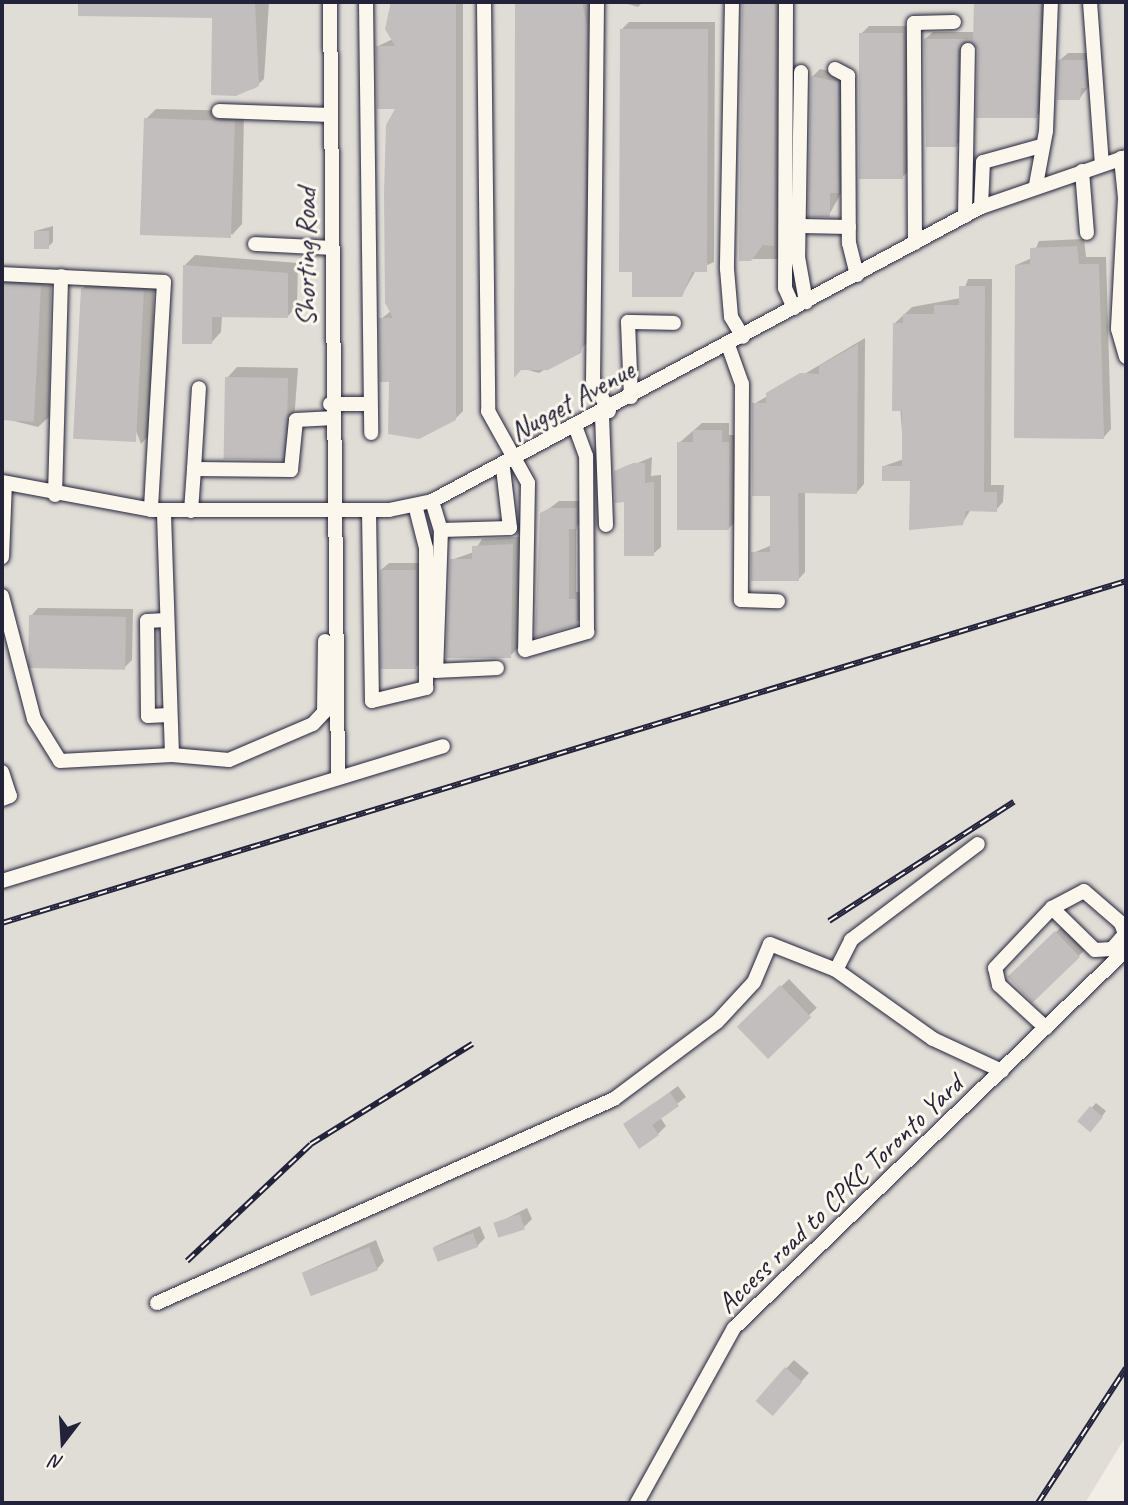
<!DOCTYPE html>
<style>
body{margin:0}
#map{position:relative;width:1128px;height:1505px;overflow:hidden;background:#f2eee5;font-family:Caveat,sans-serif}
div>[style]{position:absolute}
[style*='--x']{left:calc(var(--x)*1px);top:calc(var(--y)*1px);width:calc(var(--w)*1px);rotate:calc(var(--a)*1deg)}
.built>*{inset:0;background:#e0dcd6}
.shadow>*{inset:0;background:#0003;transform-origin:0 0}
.building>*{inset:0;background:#c2bebe;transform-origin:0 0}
.roads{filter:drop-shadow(0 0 2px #22223b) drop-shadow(0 0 2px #22223b)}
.minor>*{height:14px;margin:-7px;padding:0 7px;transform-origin:7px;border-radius:7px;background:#fbf7ec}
.rail>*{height:6px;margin-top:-3px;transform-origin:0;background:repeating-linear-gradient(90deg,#fbf7ec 0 10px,#22223b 0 20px);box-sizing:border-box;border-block:2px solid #22223b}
span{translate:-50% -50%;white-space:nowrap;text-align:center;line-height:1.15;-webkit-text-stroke:6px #fbf7ec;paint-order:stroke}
.street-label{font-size:28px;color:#22223b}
.frame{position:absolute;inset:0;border:4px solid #22223b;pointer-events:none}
.north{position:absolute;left:28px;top:1407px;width:70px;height:70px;-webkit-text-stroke:5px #fbf7ec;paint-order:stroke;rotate:197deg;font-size:19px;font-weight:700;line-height:28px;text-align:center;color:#22223b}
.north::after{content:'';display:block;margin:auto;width:24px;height:32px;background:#22223b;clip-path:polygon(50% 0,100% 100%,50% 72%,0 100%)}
</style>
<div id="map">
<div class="built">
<div style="clip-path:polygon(2px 2px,1126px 2px,1126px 1436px,1085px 1503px,2px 1503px)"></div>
</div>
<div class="shadow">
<div style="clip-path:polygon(80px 2px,269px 2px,264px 79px,253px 89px,213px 93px,214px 17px,80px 14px)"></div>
<div style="clip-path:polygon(390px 2px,463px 2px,463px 411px,455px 419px,390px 380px,381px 319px,391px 311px,398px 107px,378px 46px,393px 39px)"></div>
<div style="clip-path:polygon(517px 2px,589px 2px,594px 18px,588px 343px,539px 373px,521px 368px,516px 374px)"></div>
<div style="clip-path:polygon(621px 2px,643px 2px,638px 7px)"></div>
<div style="left:742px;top:2px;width:40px;height:257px"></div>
<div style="clip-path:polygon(975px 2px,1047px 2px,1044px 109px,1036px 116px,968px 38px,964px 137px,956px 145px,925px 39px,933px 32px,975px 32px)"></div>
<div style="clip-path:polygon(629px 22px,715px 22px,714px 262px,696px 270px,682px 295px,634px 270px,621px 30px)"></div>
<div style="clip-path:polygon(869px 26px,910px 26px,910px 170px,902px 177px,861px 34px)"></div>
<div style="clip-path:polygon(1068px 53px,1092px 53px,1094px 79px,1080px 98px,1060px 60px)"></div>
<div style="clip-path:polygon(820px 69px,845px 74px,846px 184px,829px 215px,812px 77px)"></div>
<div style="clip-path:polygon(156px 109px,244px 111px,242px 224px,232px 235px,146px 119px)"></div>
<div style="clip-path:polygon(53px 226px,53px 242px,48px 247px,35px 231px)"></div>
<div style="clip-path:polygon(1084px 239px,1086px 257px,1106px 257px,1111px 429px,1104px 437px,1016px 265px,1032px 258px,1039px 241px)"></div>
<div style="clip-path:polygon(195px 255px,298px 263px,297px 306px,287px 317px,222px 316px,221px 332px,211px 343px,184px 266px)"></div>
<div style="clip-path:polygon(2px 272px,51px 276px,49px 417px,38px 427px,2px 418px)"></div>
<div style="clip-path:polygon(93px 278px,154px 281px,151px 433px,141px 444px,83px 288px)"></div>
<div style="clip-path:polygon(968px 279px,992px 279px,991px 485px,1004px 485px,1003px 502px,996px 510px,971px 509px,962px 524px,912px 479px,884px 466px,904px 459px,894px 324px,912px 307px,961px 298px)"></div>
<div style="clip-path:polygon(865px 338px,864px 484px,857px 492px,805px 492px,805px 572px,798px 580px,753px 553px,772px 545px,772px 494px,754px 404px)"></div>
<div style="clip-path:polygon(237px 367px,298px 368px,292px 448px,282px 458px,227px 378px)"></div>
<div style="clip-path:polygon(702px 423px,729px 423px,729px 435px,736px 435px,736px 521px,728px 529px,679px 443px)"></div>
<div style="clip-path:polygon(652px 457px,651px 476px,661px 475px,661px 547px,653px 554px,616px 472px)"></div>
<div style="clip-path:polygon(559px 501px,584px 501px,584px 520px,576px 527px,576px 592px,584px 592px,584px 615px,576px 623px,542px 514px)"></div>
<div style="clip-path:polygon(519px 537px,523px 606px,518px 648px,510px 656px,451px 560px,474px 552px,482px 539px)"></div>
<div style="clip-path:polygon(389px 563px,423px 563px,423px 660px,416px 667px,381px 570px)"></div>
<div style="clip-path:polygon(38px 608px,133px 609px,132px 660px,124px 668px,31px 616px)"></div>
<div style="left:1066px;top:922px;width:33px;height:79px;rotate:45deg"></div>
<div style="left:789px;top:979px;width:40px;height:69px;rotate:46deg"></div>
<div style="clip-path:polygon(678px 1086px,686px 1097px,660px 1117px,666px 1126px,658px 1134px,625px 1125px)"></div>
<div style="clip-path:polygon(1096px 1103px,1106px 1111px,1095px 1125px,1080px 1121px)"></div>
<div style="clip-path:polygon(527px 1208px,532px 1219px,524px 1227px,496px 1224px)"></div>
<div style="clip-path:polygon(480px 1226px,485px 1238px,477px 1246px,434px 1247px)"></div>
<div style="clip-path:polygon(376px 1240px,384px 1261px,377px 1269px,304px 1272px)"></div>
<div style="clip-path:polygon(794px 1360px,809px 1373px,779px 1406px,757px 1400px)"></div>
</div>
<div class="building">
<div style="clip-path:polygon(78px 2px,255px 2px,259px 86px,236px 96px,211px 95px,212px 18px,78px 16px)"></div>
<div style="clip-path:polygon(391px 2px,456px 2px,456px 420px,419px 439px,388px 434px,389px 382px,380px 382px,379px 318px,393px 318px,385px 303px,384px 194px,386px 125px,395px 109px,377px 109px,376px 46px,395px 46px,385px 29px)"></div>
<div style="clip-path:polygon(515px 2px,582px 2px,587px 26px,584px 342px,581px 353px,548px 370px,521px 370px,514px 378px)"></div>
<div style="clip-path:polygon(742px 2px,775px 2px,774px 246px,763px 245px,751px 261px,739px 261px)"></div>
<div style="clip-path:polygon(974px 2px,1041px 2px,1037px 118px,976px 118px,978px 49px,964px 41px,958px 50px,957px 147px,926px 147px,924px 39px,973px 39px)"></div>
<div style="clip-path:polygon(620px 29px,708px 29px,707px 272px,692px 272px,682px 297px,632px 297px,632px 272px,619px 272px)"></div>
<div style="left:859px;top:33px;width:44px;height:146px"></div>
<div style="clip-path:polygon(1058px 60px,1085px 60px,1087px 88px,1081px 88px,1080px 100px,1057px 100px)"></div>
<div style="clip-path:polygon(811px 76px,838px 82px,839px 193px,830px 193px,830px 217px,808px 217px)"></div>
<div style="left:144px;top:118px;width:91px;height:117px;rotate:2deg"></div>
<div style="left:34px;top:231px;width:15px;height:18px"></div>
<div style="clip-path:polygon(1077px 246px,1079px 264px,1099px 264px,1104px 439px,1014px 438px,1015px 265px,1030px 264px,1030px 248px)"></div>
<div style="clip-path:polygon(183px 265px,288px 273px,288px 318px,212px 317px,212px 344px,182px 344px)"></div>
<div style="left:2px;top:284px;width:39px;height:136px;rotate:3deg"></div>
<div style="clip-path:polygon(959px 286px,985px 286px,984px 492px,997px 492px,997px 512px,966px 511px,963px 525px,909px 530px,910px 481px,882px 481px,882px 466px,902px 466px,902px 411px,892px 411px,893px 323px,903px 323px,903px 314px,934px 314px,934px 305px,959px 305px)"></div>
<div style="left:81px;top:288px;width:63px;height:151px;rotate:3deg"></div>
<div style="clip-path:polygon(858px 344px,857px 494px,798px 493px,799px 581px,751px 581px,751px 552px,770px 552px,770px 496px,752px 496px,752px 403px,766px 403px,766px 393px,800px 373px,819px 374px,819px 366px)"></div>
<div style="left:225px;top:377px;width:63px;height:82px;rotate:1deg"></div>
<div style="clip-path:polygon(693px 430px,722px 430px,722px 442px,729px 442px,729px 530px,677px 530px,677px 442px,693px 442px)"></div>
<div style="clip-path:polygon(633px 463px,645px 463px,645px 483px,654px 482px,654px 556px,624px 556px,624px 502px,615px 503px,614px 471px)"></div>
<div style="clip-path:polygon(550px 508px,577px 508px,577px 529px,569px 529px,569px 599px,577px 599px,577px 625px,535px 637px,540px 513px)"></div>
<div style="clip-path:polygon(513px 544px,511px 658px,446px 658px,450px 559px,472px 559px,472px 546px)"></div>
<div style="left:380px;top:570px;width:36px;height:99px"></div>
<div style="left:29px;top:615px;width:97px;height:53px;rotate:1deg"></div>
<div style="left:1055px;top:931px;width:36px;height:66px;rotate:46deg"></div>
<div style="left:780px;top:985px;width:45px;height:60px;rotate:46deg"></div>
<div style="clip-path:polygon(670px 1092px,679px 1106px,652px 1125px,659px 1135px,639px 1149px,623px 1124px)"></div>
<div style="left:1090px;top:1106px;width:17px;height:20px;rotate:40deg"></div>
<div style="left:520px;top:1214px;width:16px;height:28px;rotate:72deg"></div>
<div style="left:473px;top:1233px;width:15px;height:43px;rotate:70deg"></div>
<div style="left:369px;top:1247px;width:25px;height:72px;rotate:69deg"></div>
<div style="left:785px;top:1367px;width:23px;height:45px;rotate:41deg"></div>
</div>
<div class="roads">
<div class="minor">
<div style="--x:330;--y:2;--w:775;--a:89.41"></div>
<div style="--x:366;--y:2;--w:431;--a:89.3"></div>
<div style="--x:484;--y:2;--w:409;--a:89.4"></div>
<div style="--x:488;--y:411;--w:82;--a:60.9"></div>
<div style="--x:528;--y:483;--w:167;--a:91"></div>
<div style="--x:525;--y:650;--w:65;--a:-16.2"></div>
<div style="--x:587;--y:632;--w:176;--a:-90.3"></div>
<div style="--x:586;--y:456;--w:30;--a:-110"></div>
<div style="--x:597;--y:2;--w:378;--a:90.6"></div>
<div style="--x:593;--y:380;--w:35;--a:63"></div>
<div style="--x:732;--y:2;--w:267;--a:91.1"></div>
<div style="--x:727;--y:269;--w:48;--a:85.2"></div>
<div style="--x:731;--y:317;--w:23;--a:59"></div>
<div style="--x:786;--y:2;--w:286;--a:90.2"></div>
<div style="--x:785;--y:288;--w:22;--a:66"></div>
<div style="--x:1090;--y:2;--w:162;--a:85.8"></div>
<div style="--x:835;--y:69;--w:15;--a:28"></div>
<div style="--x:848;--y:76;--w:167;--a:89.7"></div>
<div style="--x:849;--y:243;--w:33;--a:76"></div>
<div style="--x:801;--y:72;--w:185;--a:90.9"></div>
<div style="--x:798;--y:257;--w:46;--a:79.9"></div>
<div style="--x:219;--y:111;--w:112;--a:2"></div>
<div style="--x:1121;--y:158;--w:40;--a:84.3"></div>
<div style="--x:1125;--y:198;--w:131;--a:93.1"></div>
<div style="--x:1118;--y:329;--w:29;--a:74"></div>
<div style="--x:1082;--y:171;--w:62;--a:85.4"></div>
<div style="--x:1036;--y:185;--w:55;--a:-79.5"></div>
<div style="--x:1046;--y:131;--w:129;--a:-87.8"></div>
<div style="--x:981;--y:207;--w:45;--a:-87.5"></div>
<div style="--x:983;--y:162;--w:60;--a:-15.4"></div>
<div style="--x:965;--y:216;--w:166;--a:-89"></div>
<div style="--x:802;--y:226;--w:47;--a:1.2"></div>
<div style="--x:915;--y:243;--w:220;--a:-90.3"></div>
<div style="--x:914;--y:23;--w:40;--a:-1.4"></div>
<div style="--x:255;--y:244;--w:76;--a:3"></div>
<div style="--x:2;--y:274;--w:162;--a:2.8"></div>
<div style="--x:164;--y:282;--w:228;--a:93.3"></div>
<div style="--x:728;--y:345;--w:41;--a:70.3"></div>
<div style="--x:742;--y:384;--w:216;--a:90.3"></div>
<div style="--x:741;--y:600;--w:37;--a:2"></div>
<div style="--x:631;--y:397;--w:75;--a:-92.3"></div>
<div style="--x:628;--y:322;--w:46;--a:1.2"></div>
<div style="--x:330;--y:404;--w:40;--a:0"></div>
<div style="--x:602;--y:415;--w:110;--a:87.9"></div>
<div style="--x:194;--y:469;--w:81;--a:-86.5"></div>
<div style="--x:2;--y:482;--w:152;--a:10.6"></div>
<div style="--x:151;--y:510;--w:238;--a:0"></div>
<div style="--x:389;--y:510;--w:44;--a:-11.8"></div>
<div style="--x:432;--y:501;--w:623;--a:-28.17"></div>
<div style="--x:981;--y:207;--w:153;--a:-19"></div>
<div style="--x:55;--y:495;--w:219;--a:-88.4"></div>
<div style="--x:432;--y:501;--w:30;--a:73"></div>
<div style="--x:441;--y:530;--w:69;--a:-1.7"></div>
<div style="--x:510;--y:528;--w:60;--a:-96.7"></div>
<div style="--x:191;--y:511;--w:42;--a:-85.9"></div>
<div style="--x:194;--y:469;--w:97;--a:0.6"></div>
<div style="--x:291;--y:470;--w:50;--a:-84.3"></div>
<div style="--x:296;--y:420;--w:34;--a:-3"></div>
<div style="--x:369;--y:511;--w:190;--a:89.1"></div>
<div style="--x:372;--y:701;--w:56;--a:-13.5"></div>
<div style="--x:426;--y:688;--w:140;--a:-90"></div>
<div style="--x:426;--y:548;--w:44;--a:-104.3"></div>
<div style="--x:441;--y:530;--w:141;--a:92"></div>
<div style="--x:436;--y:671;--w:61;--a:-2.8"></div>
<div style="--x:2;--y:557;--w:74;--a:-87.7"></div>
<div style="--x:2;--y:596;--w:127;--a:75.4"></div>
<div style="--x:34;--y:719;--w:49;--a:58.2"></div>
<div style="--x:60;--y:761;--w:112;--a:-3.1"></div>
<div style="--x:172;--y:755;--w:245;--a:-91.9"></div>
<div style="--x:166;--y:620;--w:19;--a:177"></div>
<div style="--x:147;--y:621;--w:95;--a:89.4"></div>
<div style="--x:148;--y:716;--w:21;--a:-3"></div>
<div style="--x:172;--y:755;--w:57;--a:5"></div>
<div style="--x:229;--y:760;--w:91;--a:-23.2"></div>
<div style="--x:313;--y:724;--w:16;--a:-47"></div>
<div style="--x:324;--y:712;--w:71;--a:-89.2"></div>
<div style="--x:2;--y:772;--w:25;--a:72"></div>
<div style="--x:10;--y:796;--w:9;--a:159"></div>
<div style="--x:2;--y:881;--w:461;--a:-17"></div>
<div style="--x:1052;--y:908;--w:36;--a:-28"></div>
<div style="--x:1084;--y:891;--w:49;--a:40.9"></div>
<div style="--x:1121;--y:923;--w:12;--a:70"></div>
<div style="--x:1125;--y:934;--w:20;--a:131"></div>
<div style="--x:836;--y:970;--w:34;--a:-63"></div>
<div style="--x:851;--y:940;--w:159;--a:-37.1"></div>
<div style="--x:1046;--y:1028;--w:64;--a:-137.5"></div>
<div style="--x:999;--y:985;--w:17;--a:-103"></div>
<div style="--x:995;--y:968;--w:83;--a:-46.5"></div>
<div style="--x:1052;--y:908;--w:60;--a:44.3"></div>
<div style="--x:1095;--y:950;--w:17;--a:-3"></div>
<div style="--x:1112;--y:949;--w:10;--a:45"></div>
<div style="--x:157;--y:1303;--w:500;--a:-24.06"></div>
<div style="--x:614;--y:1099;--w:129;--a:-36.8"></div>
<div style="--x:717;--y:1022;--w:54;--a:-47.2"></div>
<div style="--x:754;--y:982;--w:41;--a:-67.2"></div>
<div style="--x:770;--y:944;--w:71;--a:21.5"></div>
<div style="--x:836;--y:970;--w:119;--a:35.4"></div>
<div style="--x:933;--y:1039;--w:76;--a:24.9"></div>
<div style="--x:637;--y:1503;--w:200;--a:-61"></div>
<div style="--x:734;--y:1328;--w:545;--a:-43.96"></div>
</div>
</div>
<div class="rail">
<div style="--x:829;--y:921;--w:220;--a:-32.8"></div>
<div style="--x:2;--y:923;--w:1175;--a:-16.92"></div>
<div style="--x:187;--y:1261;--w:170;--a:-43.3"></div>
<div style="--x:311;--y:1144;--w:190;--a:-31.8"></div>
<div style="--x:1038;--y:1503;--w:161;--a:-56.9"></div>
</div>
<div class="street-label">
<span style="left:306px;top:257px;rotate:-90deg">Shorting Road</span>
<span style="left:572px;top:401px;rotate:-29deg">Nugget Avenue</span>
<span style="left:840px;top:1194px;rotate:-44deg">Access road to CPKC Toronto Yard</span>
</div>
<div class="frame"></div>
<div class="north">N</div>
</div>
